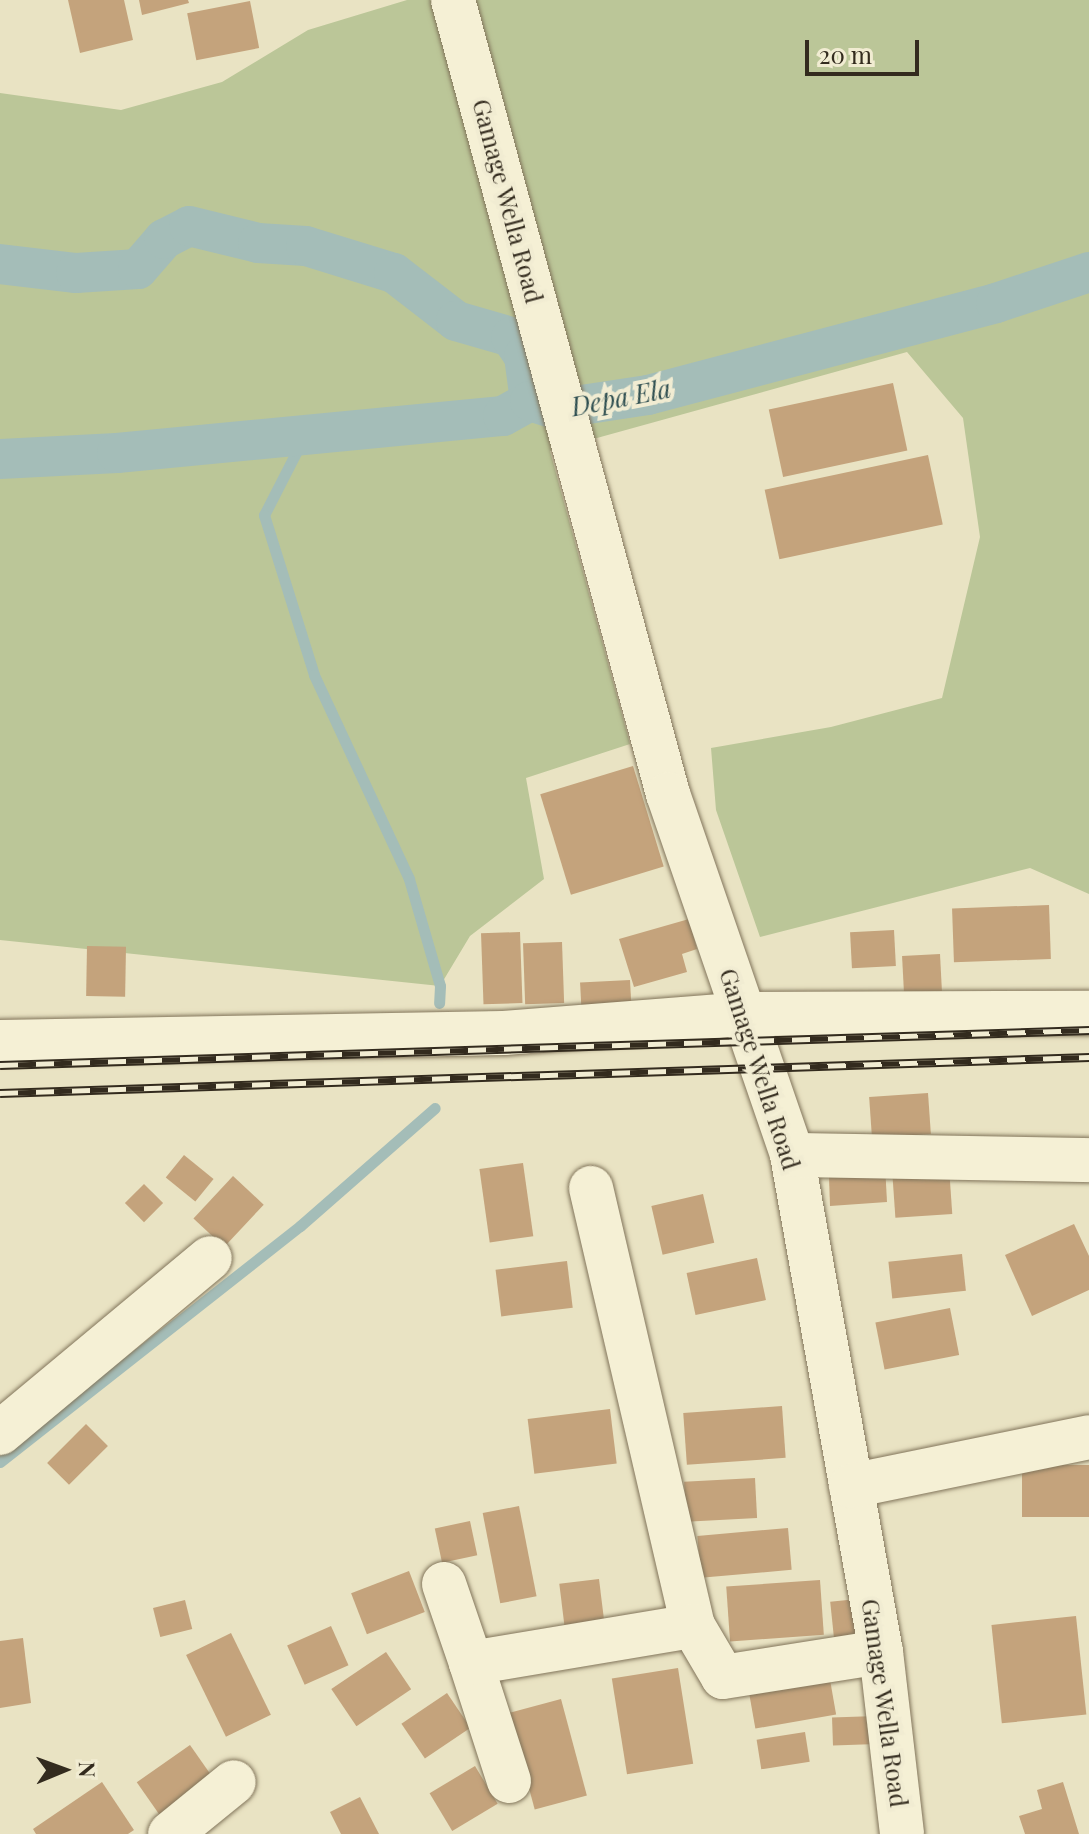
<!DOCTYPE html>
<style>
body{margin:0}
#map{position:relative;width:1089px;height:1834px;overflow:hidden;background:#e9e3c3;font-family:"Playfair Display",serif}
div>[style]{position:absolute}
[style*='--x']{left:calc(var(--x)*1px);top:calc(var(--y)*1px);width:calc(var(--w)*1px);rotate:calc(var(--a)*1deg)}
.green>*{inset:0;background:#bbc698}
.stream>*{height:11px;margin:-5.5px;padding:0 5.5px;transform-origin:5.5px;border-radius:5.5px;background:#a4bdb8}
.canal>*{height:40px;margin:-20px;padding:0 20px;transform-origin:20px;border-radius:20px;background:#a4bdb8}
.building>*{inset:0;background:#c4a37c;transform-origin:0 0}
.roads{filter:drop-shadow(0 0 2px #82755b) drop-shadow(0 0 2px #82755b)}
.minor>*{height:44px;margin:-22px;padding:0 22px;transform-origin:22px;border-radius:22px;background:#f5f0d5}
.rail>*{height:9px;margin-top:-4.5px;transform-origin:0;background:repeating-linear-gradient(90deg,#f1ecd2 0 18px,#332b1e 0 36px);box-sizing:border-box;border-block:2px solid #332b1e}
span{translate:-50% -50%;white-space:nowrap;text-align:center;line-height:1.15;-webkit-text-stroke:8px #f1ecd2;paint-order:stroke}
.street-label{font-size:24px;color:#332b1e}
.water-label{font-size:26px;color:#2f4f51;font-style:italic}
.north{position:absolute;left:24px;top:1730px;width:80px;height:80px;-webkit-text-stroke:6px #f1ecd2;paint-order:stroke;rotate:89deg;font-size:22px;font-weight:700;line-height:32px;text-align:center;color:#332b1e}
.north::after{content:'';display:block;margin:auto;width:28px;height:36px;background:#332b1e;clip-path:polygon(50% 0,100% 100%,50% 72%,0 100%)}
.scale{position:absolute;left:805px;top:40px;width:114px;height:36px;box-sizing:border-box;border:4px solid #332b1e;border-top:0;padding-left:10px;font-size:24px;line-height:28px;white-space:nowrap;color:#332b1e;-webkit-text-stroke:6px #f1ecd2;paint-order:stroke}
</style>
<div id="map">
<div class="green">
<div style="clip-path:polygon(407px 0,1089px 0,1089px 894px,1030px 868px,760px 937px,716px 810px,711px 748px,831px 727px,942px 698px,980px 537px,963px 418px,907px 352px,550px 451px,630px 744px,526px 778px,544px 879px,470px 936px,440px 986px,0 940px,0 93px,121px 110px,222px 82px,308px 30px)"></div>
</div>
<div class="stream">
<div style="--x:305;--y:435;--w:90;--a:117.1"></div>
<div style="--x:264;--y:515;--w:168;--a:72.6"></div>
<div style="--x:314;--y:675;--w:225;--a:65"></div>
<div style="--x:409;--y:879;--w:111;--a:73.8"></div>
<div style="--x:440;--y:986;--w:17;--a:93"></div>
<div style="--x:0;--y:1462;--w:382;--a:-38.2"></div>
<div style="--x:300;--y:1226;--w:179;--a:-41.2"></div>
</div>
<div class="canal">
<div style="--x:0;--y:264;--w:77;--a:6.8"></div>
<div style="--x:76;--y:273;--w:62;--a:-3.7"></div>
<div style="--x:138;--y:269;--w:40;--a:-49"></div>
<div style="--x:164;--y:239;--w:28;--a:-27"></div>
<div style="--x:189;--y:226;--w:71;--a:13.8"></div>
<div style="--x:258;--y:243;--w:48;--a:3.6"></div>
<div style="--x:306;--y:246;--w:92;--a:17.1"></div>
<div style="--x:394;--y:273;--w:78;--a:37.7"></div>
<div style="--x:456;--y:321;--w:57;--a:16.2"></div>
<div style="--x:511;--y:337;--w:23;--a:56"></div>
<div style="--x:524;--y:356;--w:45;--a:82.4"></div>
<div style="--x:0;--y:459;--w:117;--a:-2.9"></div>
<div style="--x:117;--y:453;--w:388;--a:-5.5"></div>
<div style="--x:503;--y:416;--w:31;--a:-29"></div>
<div style="--x:530;--y:401;--w:26;--a:18"></div>
<div style="--x:555;--y:409;--w:94;--a:-8.6"></div>
<div style="--x:648;--y:395;--w:360;--a:-14.8"></div>
<div style="--x:996;--y:303;--w:98;--a:-18.4"></div>
</div>
<div class="building">
<div style="clip-path:polygon(68px 0,124px 0,133px 40px,80px 53px)"></div>
<div style="clip-path:polygon(139px 0,188px 0,189px 3px,142px 15px)"></div>
<div style="left:250px;top:1px;width:48px;height:64px;rotate:79deg"></div>
<div style="left:893px;top:383px;width:69px;height:127px;rotate:78deg"></div>
<div style="left:928px;top:455px;width:71px;height:167px;rotate:78deg"></div>
<div style="left:633px;top:766px;width:105px;height:97px;rotate:73deg"></div>
<div style="left:1049px;top:905px;width:54px;height:97px;rotate:88deg"></div>
<div style="clip-path:polygon(689px 919px,697px 949px,682px 954px,687px 972px,634px 987px,619px 939px)"></div>
<div style="left:894px;top:930px;width:36px;height:44px;rotate:87deg"></div>
<div style="left:520px;top:932px;width:71px;height:39px;rotate:88deg"></div>
<div style="left:562px;top:942px;width:61px;height:39px;rotate:88deg"></div>
<div style="left:87px;top:946px;width:39px;height:50px;rotate:1deg"></div>
<div style="left:940px;top:954px;width:37px;height:38px;rotate:87deg"></div>
<div style="left:630px;top:980px;width:43px;height:50px;rotate:87deg"></div>
<div style="left:928px;top:1093px;width:41px;height:59px;rotate:86deg"></div>
<div style="left:184px;top:1155px;width:38px;height:29px;rotate:39deg"></div>
<div style="left:523px;top:1163px;width:74px;height:44px;rotate:82deg"></div>
<div style="clip-path:polygon(885px 1165px,887px 1202px,830px 1206px,829px 1177px)"></div>
<div style="left:949px;top:1167px;width:47px;height:57px;rotate:86deg"></div>
<div style="left:233px;top:1176px;width:42px;height:58px;rotate:43deg"></div>
<div style="left:144px;top:1184px;width:27px;height:27px;rotate:45deg"></div>
<div style="left:703px;top:1194px;width:50px;height:53px;rotate:77deg"></div>
<div style="clip-path:polygon(1074px 1224px,1089px 1256px,1089px 1290px,1032px 1316px,1005px 1255px)"></div>
<div style="left:962px;top:1254px;width:37px;height:74px;rotate:84deg"></div>
<div style="left:757px;top:1258px;width:43px;height:72px;rotate:78deg"></div>
<div style="left:567px;top:1261px;width:47px;height:72px;rotate:83deg"></div>
<div style="left:950px;top:1308px;width:48px;height:76px;rotate:79deg"></div>
<div style="left:782px;top:1406px;width:52px;height:99px;rotate:86deg"></div>
<div style="left:610px;top:1409px;width:55px;height:83px;rotate:83deg"></div>
<div style="left:86px;top:1424px;width:31px;height:55px;rotate:45deg"></div>
<div style="left:1089px;top:1465px;width:52px;height:67px;rotate:90deg"></div>
<div style="left:755px;top:1478px;width:40px;height:71px;rotate:87deg"></div>
<div style="left:519px;top:1506px;width:92px;height:37px;rotate:79deg"></div>
<div style="left:470px;top:1521px;width:35px;height:36px;rotate:78deg"></div>
<div style="left:788px;top:1528px;width:42px;height:91px;rotate:85deg"></div>
<div style="left:409px;top:1571px;width:44px;height:62px;rotate:69deg"></div>
<div style="left:599px;top:1579px;width:43px;height:40px;rotate:83deg"></div>
<div style="left:820px;top:1580px;width:55px;height:94px;rotate:86deg"></div>
<div style="left:867px;top:1598px;width:44px;height:37px;rotate:84deg"></div>
<div style="left:185px;top:1600px;width:30px;height:33px;rotate:76deg"></div>
<div style="left:1076px;top:1616px;width:99px;height:85px;rotate:84deg"></div>
<div style="left:331px;top:1626px;width:43px;height:48px;rotate:66deg"></div>
<div style="left:231px;top:1633px;width:91px;height:50px;rotate:64deg"></div>
<div style="clip-path:polygon(23px 1638px,31px 1703px,0 1708px,0 1641px)"></div>
<div style="left:386px;top:1652px;width:45px;height:66px;rotate:56deg"></div>
<div style="left:678px;top:1668px;width:97px;height:67px;rotate:81deg"></div>
<div style="left:829px;top:1674px;width:41px;height:82px;rotate:80deg"></div>
<div style="left:447px;top:1693px;width:42px;height:55px;rotate:56deg"></div>
<div style="left:561px;top:1699px;width:100px;height:54px;rotate:75deg"></div>
<div style="left:876px;top:1716px;width:28px;height:44px;rotate:88deg"></div>
<div style="left:805px;top:1732px;width:30px;height:49px;rotate:81deg"></div>
<div style="left:190px;top:1745px;width:47px;height:65px;rotate:55deg"></div>
<div style="left:475px;top:1766px;width:44px;height:53px;rotate:59deg"></div>
<div style="clip-path:polygon(102px 1782px,134px 1830px,128px 1834px,36px 1834px,33px 1829px)"></div>
<div style="clip-path:polygon(1063px 1782px,1079px 1834px,1025px 1834px,1019px 1816px,1042px 1809px,1037px 1790px)"></div>
<div style="clip-path:polygon(360px 1797px,379px 1834px,341px 1834px,330px 1812px)"></div>
</div>
<div class="roads">
<div class="minor">
<div style="--x:453;--y:0;--w:823;--a:74.85"></div>
<div style="--x:668;--y:794;--w:382;--a:71"></div>
<div style="--x:792;--y:1155;--w:505;--a:79.85"></div>
<div style="--x:881;--y:1652;--w:183;--a:83.4"></div>
<div style="--x:0;--y:1042;--w:504;--a:-1.02"></div>
<div style="--x:504;--y:1033;--w:240;--a:-4.5"></div>
<div style="--x:743;--y:1014;--w:346;--a:-0.2"></div>
<div style="--x:792;--y:1155;--w:297;--a:1"></div>
<div style="--x:591;--y:1188;--w:450;--a:76.9"></div>
<div style="--x:0;--y:1433;--w:273;--a:-39.8"></div>
<div style="--x:851;--y:1486;--w:243;--a:-11.6"></div>
<div style="--x:444;--y:1584;--w:83;--a:71.1"></div>
<div style="--x:509;--y:1781;--w:124;--a:-107.9"></div>
<div style="--x:471;--y:1663;--w:225;--a:-9.5"></div>
<div style="--x:693;--y:1626;--w:59;--a:59.5"></div>
<div style="--x:723;--y:1677;--w:160;--a:-9"></div>
<div style="--x:170;--y:1834;--w:82;--a:-39.1"></div>
</div>
</div>
<div class="rail">
<div style="--x:0;--y:1065;--w:1090;--a:-1.84"></div>
<div style="--x:0;--y:1093;--w:1090;--a:-1.89"></div>
</div>
<div class="street-label">
<span style="left:508px;top:201px;rotate:75deg">Gamage Wella Road</span>
<span style="left:760px;top:1069px;rotate:72deg">Gamage Wella Road</span>
<span style="left:885px;top:1703px;rotate:82deg">Gamage Wella Road</span>
</div>
<div class="water-label">
<span style="left:621px;top:397px;rotate:-11deg">Depa Ela</span>
</div>
<div class="north">N</div>
<div class="scale">20 m</div>
</div>
